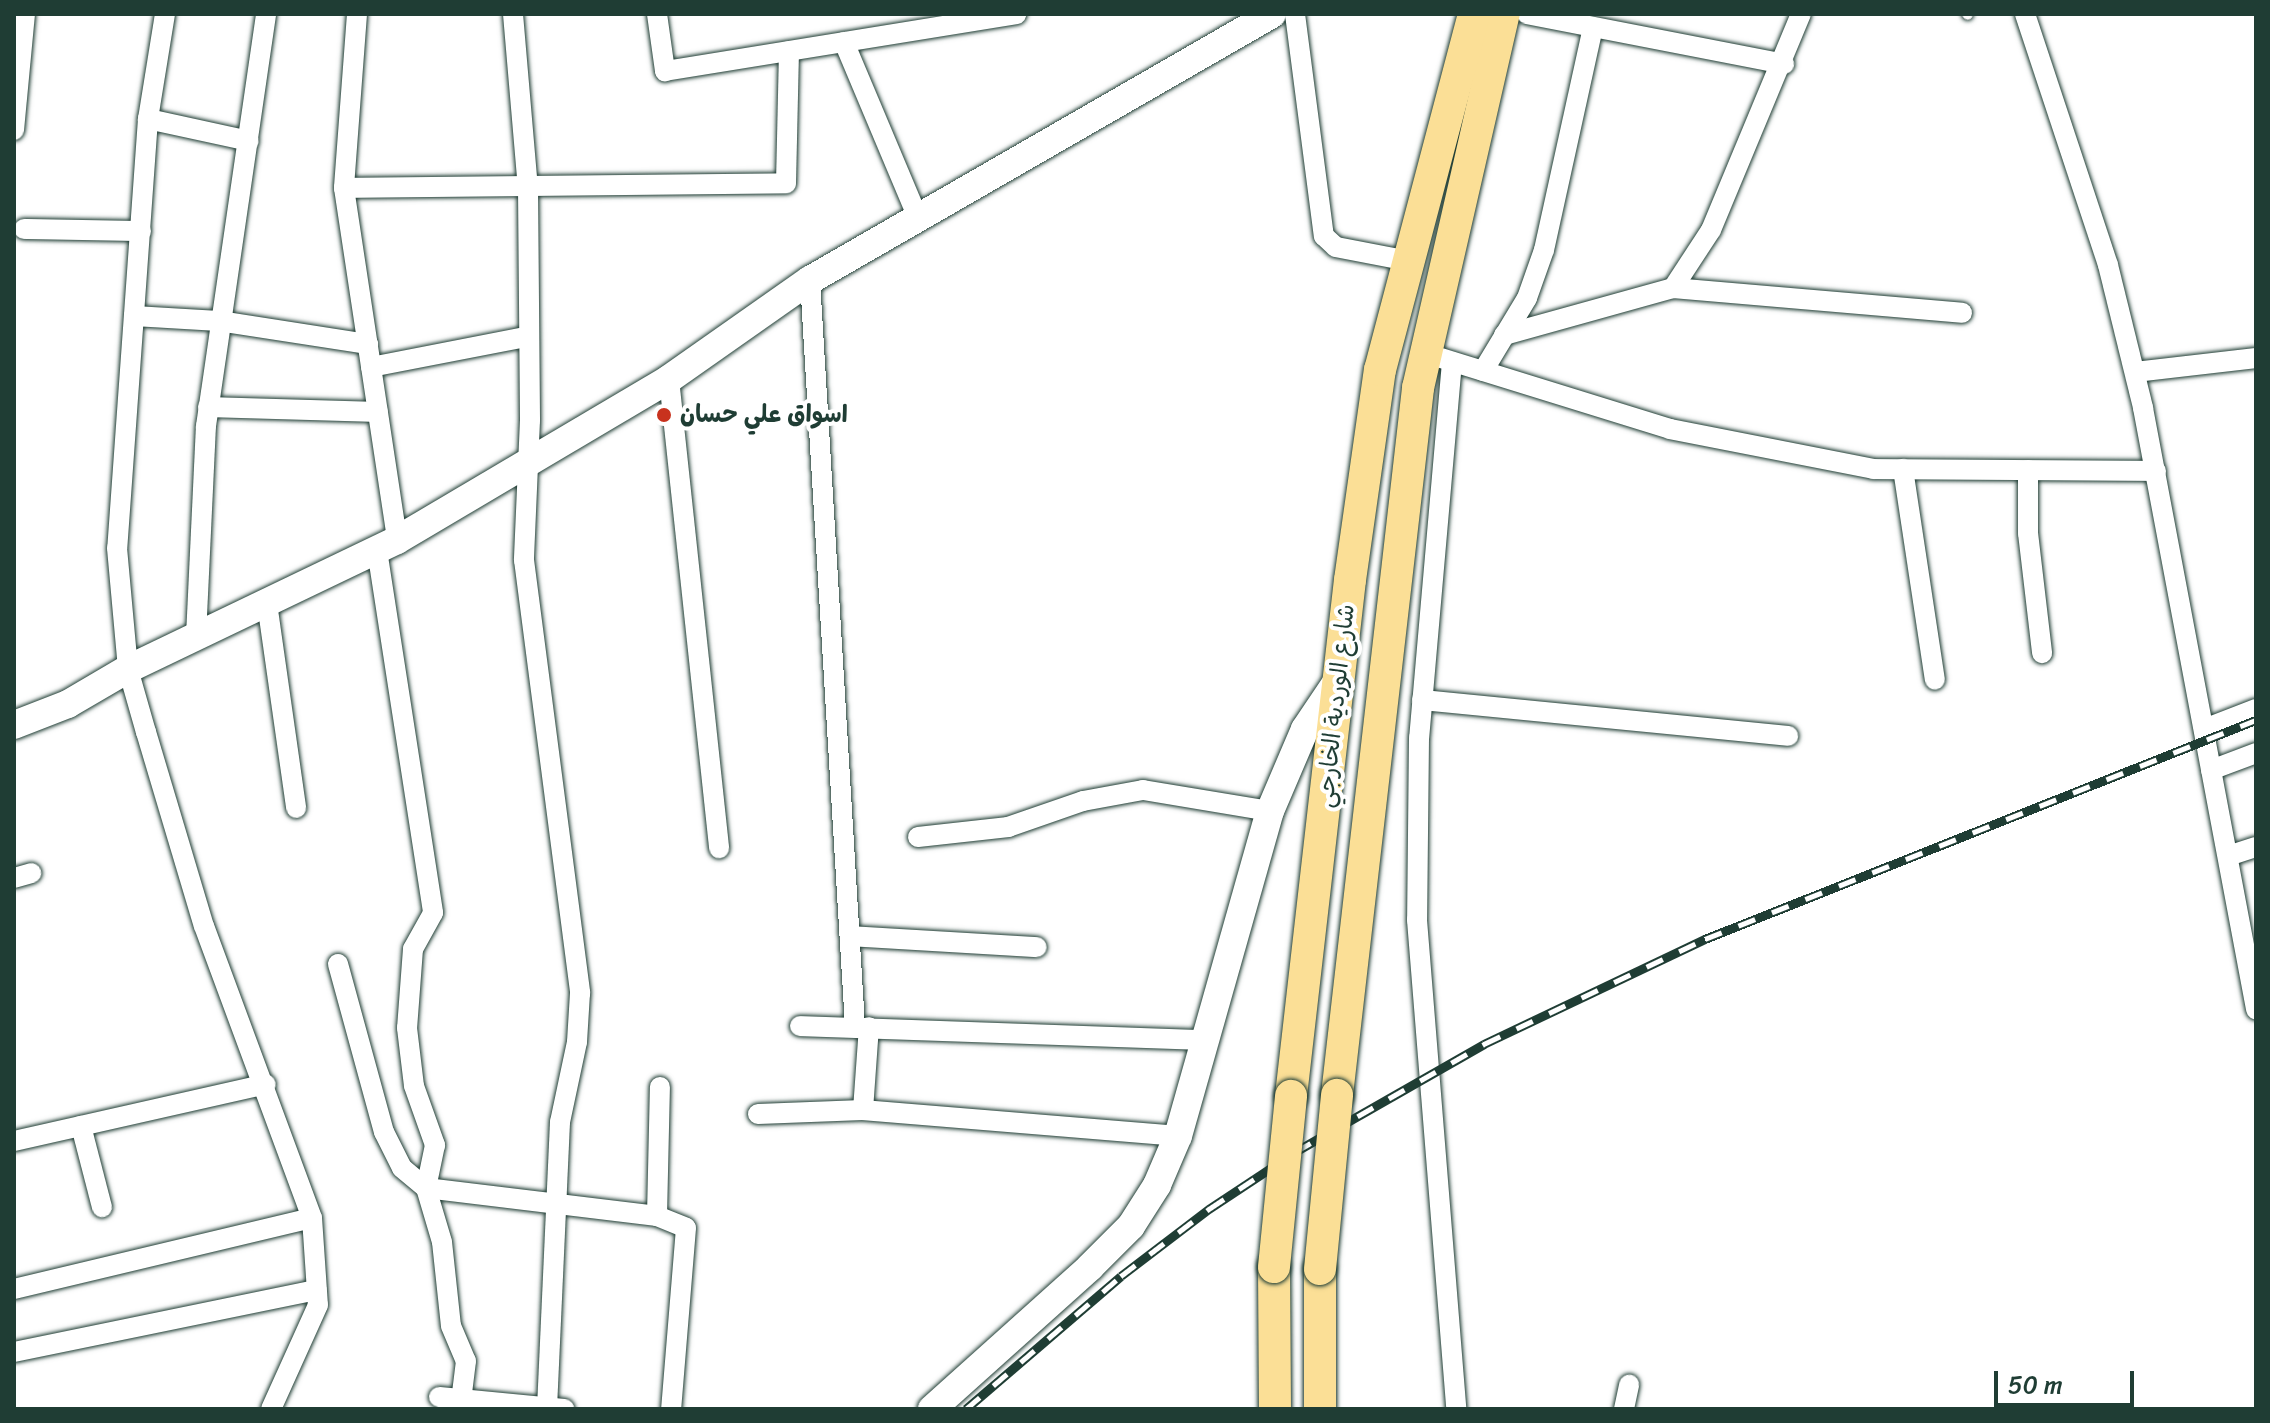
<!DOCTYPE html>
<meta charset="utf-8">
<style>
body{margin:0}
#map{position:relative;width:2270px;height:1423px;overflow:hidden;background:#fff;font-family:Sriracha,"Playpen Sans Arabic",sans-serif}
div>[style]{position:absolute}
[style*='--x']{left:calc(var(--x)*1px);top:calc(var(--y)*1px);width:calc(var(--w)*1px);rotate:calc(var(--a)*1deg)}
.roads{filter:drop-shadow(0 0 2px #1f3d34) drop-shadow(0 0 2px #1f3d34)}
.lane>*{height:10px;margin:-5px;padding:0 5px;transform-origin:5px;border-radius:5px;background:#fff}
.street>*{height:20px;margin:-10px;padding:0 10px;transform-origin:10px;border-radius:10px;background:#fff}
.secondary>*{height:28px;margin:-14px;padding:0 14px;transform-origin:14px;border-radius:14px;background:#fff}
.primary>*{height:32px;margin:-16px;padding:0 16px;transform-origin:16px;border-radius:16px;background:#fbdf96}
.rail>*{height:9px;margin-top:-4.5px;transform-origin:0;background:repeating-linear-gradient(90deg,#fff 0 18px,#1f3d34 0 36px);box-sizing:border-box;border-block:2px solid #1f3d34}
.bridges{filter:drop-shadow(0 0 2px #1f3d34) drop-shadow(0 0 2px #1f3d34)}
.primary-bridge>*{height:32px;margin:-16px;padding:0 16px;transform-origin:16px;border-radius:16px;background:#fbdf96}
.dots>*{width:22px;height:22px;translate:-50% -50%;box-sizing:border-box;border:4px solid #fff;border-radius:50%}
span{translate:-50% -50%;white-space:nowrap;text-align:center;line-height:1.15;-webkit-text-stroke:8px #fff;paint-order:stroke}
.poi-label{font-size:24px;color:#1f3d34;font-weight:700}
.left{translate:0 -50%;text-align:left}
.street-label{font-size:24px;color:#1f3d34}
.frame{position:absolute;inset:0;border:16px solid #1f3d34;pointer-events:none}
.scale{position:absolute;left:1994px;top:1371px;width:140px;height:36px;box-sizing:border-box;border:4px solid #1f3d34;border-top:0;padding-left:10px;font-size:24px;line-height:28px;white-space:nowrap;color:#1f3d34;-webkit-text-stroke:6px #fff;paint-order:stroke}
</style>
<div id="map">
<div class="roads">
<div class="lane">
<div style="--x:1967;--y:14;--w:1;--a:45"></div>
</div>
<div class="street">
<div style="--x:165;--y:14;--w:106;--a:99.2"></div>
<div style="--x:148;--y:119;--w:430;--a:94.1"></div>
<div style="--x:117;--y:548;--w:121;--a:84.8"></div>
<div style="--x:128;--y:669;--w:66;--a:74.1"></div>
<div style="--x:146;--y:732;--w:202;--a:73.4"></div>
<div style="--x:204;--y:926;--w:311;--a:69.7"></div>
<div style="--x:312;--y:1218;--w:87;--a:86.1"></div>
<div style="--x:318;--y:1305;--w:114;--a:114.3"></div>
<div style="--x:357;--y:14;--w:174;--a:94.3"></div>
<div style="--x:344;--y:188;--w:356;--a:81.4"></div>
<div style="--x:513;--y:14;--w:175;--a:85.1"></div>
<div style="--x:528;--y:188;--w:232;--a:89.5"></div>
<div style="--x:530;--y:420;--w:140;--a:92.5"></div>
<div style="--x:524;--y:560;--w:437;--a:82.6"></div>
<div style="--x:580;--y:993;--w:49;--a:93.5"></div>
<div style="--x:577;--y:1042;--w:82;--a:102"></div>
<div style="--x:560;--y:1122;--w:285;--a:92.6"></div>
<div style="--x:657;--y:14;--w:58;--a:82"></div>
<div style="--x:665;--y:71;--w:356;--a:-9.2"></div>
<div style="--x:1295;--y:14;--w:224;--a:82.6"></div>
<div style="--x:1324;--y:236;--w:16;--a:43"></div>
<div style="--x:1336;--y:247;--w:74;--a:10.9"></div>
<div style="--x:1527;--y:14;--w:262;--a:11"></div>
<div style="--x:2025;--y:14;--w:264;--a:71.7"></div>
<div style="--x:2108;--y:265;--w:147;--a:76.2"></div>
<div style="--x:2143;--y:408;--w:612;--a:79.35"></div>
<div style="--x:844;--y:42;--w:189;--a:67.2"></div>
<div style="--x:148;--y:119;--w:103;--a:12.3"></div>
<div style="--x:14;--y:130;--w:117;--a:-84.6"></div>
<div style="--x:344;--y:188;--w:442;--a:-0.6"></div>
<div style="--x:786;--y:183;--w:132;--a:-88.7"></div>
<div style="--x:24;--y:229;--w:117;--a:1"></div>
<div style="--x:810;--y:280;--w:747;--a:86.55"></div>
<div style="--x:1673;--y:288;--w:290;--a:4.9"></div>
<div style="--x:134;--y:316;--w:85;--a:3.4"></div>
<div style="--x:219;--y:321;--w:151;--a:8.8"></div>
<div style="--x:1504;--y:335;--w:175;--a:-15.5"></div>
<div style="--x:1673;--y:288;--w:69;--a:-56.8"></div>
<div style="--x:1711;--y:230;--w:234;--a:-67.4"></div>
<div style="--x:1441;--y:358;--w:240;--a:17.2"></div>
<div style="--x:1670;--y:429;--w:207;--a:11.1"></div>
<div style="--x:1873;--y:469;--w:283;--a:0.4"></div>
<div style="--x:1452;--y:362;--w:377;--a:95"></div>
<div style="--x:1419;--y:738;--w:182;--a:90.6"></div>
<div style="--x:1417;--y:920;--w:491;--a:85.4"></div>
<div style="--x:371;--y:367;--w:158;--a:-11"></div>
<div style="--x:1483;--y:371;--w:85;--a:-58.9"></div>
<div style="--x:1527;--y:298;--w:51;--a:-70.5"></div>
<div style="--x:1544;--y:250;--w:228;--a:-77.6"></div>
<div style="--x:2135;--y:372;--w:122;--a:-6.6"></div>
<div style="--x:669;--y:379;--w:472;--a:83.9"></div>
<div style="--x:208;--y:407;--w:170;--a:1.7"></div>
<div style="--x:1903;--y:469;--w:213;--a:81.4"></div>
<div style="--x:2028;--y:470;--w:63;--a:90"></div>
<div style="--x:2028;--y:533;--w:121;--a:83.3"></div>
<div style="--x:377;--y:550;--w:367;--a:81.2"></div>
<div style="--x:433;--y:913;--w:41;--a:119.1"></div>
<div style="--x:413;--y:949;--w:79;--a:94.3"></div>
<div style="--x:407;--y:1028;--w:58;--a:83.1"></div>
<div style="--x:414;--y:1086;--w:63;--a:70.4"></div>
<div style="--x:435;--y:1145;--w:44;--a:101.8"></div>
<div style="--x:426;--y:1188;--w:56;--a:73.5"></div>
<div style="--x:442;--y:1242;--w:84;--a:83.9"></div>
<div style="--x:451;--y:1326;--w:38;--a:67"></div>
<div style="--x:466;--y:1361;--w:48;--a:97.1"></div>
<div style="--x:267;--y:603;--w:207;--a:81.9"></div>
<div style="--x:196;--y:637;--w:211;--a:-87.3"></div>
<div style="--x:206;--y:426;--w:416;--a:-81.7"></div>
<div style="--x:1422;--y:700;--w:368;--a:5.6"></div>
<div style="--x:2204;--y:729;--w:56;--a:-21"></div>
<div style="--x:2211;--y:770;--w:48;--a:-20.7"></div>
<div style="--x:918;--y:837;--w:91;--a:-6.3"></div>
<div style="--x:1008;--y:827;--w:79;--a:-19.1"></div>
<div style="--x:1083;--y:801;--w:61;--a:-10.4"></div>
<div style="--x:1143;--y:790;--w:129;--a:9.4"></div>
<div style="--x:2228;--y:856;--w:29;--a:-18"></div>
<div style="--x:14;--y:878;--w:18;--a:-16"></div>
<div style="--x:850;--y:936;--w:187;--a:3.4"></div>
<div style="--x:338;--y:964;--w:174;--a:74.7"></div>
<div style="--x:384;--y:1132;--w:40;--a:63.4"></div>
<div style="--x:402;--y:1168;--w:31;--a:40"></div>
<div style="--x:426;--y:1188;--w:233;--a:6.9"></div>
<div style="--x:657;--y:1216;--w:31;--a:22"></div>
<div style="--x:686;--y:1228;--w:182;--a:94.7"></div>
<div style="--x:800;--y:1026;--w:402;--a:2"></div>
<div style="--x:863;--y:1110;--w:83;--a:-85.9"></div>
<div style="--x:758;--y:1114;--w:105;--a:-2.2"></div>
<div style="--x:863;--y:1110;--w:316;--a:4.7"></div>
<div style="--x:81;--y:1126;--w:84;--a:75.5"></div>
<div style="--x:14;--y:1141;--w:258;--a:-12.7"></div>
<div style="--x:657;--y:1216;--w:129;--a:-88.7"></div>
<div style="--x:14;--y:1289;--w:306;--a:-13.4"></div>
<div style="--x:14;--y:1352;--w:309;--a:-11.6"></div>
<div style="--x:439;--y:1397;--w:126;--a:5.5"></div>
<div style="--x:1624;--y:1409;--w:25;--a:-78"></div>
</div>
<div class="secondary">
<div style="--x:14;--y:725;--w:58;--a:-21.3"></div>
<div style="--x:68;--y:704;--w:69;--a:-30.3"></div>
<div style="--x:128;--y:669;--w:298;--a:-25.6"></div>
<div style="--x:397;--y:540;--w:316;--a:-30.6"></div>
<div style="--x:669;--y:379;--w:172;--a:-35.1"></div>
<div style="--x:810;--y:280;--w:533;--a:-29.93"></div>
<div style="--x:932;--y:1409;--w:212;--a:-41.9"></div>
<div style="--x:1090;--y:1267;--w:58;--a:-45"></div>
<div style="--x:1131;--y:1226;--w:49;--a:-57.6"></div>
<div style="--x:1157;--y:1185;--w:53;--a:-66.8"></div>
<div style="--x:1178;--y:1136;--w:338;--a:-74.2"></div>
<div style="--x:1270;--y:811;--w:89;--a:-66.9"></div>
<div style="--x:1305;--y:729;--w:63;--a:-56.1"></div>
</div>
<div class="primary">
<div style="--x:1337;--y:1095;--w:712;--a:-83.46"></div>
<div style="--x:1418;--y:388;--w:384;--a:-77.1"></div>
<div style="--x:1291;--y:1096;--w:519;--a:-83.48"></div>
<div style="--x:1350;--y:580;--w:212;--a:-81.9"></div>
<div style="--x:1380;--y:370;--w:368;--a:-75.2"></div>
<div style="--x:1274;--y:1267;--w:142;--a:89.6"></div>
<div style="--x:1320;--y:1409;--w:140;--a:-90"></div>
</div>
</div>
<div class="rail">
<div style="--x:966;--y:1409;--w:204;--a:-40.6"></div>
<div style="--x:1121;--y:1276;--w:111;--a:-37.3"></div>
<div style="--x:1209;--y:1209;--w:103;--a:-33.5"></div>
<div style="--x:1295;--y:1152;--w:218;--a:-29.7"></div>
<div style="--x:1484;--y:1044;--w:245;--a:-25.4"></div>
<div style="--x:1705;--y:939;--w:593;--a:-21.68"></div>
</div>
<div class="bridges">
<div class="primary-bridge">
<div style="--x:1274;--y:1267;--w:172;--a:-84.3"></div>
<div style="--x:1320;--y:1269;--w:175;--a:-84.4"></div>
</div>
</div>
<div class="dots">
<div style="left:664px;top:415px;background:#c8321e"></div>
</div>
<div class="poi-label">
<span class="left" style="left:680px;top:415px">اسواق علي حسان</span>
</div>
<div class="street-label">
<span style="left:1336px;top:706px;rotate:-84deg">شارع الوردية الخارجي</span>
</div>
<div class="frame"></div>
<div class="scale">50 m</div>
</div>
